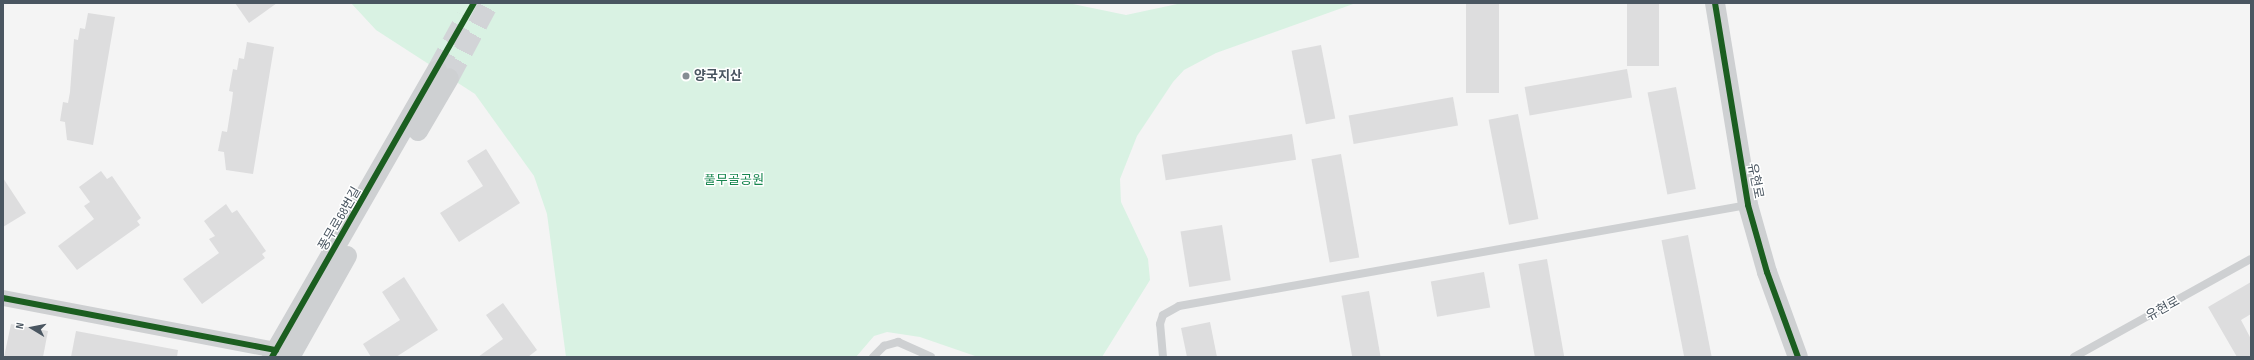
<!DOCTYPE html>
<meta charset="utf-8">
<style>
body{margin:0}
#map{position:relative;width:2254px;height:360px;overflow:hidden;background:#f4f4f4;font-family:"Sofia Sans Condensed","Noto Sans KR",sans-serif}
div>[style]{position:absolute}
[style*='--x']{left:calc(var(--x)*1px);top:calc(var(--y)*1px);width:calc(var(--w)*1px);rotate:calc(var(--a)*1deg)}
.green>*{inset:0;background:#d9f2e3}
.building>*{inset:0;background:#ddddde;transform-origin:0 0}
.tertiary-tunnel>*{height:20px;margin-top:-10px;transform-origin:0;background:repeating-linear-gradient(90deg,#d2d4d7 0 20px,transparent 0 30px)}
.service>*{height:8px;margin:-4px;padding:0 4px;transform-origin:4px;border-radius:4px;background:#ced0d2}
.minor>*{height:16px;margin:-8px;padding:0 8px;transform-origin:8px;border-radius:8px;background:#ced0d2}
.tertiary>*{height:20px;margin:-10px;padding:0 10px;transform-origin:10px;border-radius:10px;background:#ced0d2}
.cycleway>*{height:6px;margin:-3px;padding:0 3px;transform-origin:3px;border-radius:3px;background:#1b5e20}
.dots>*{width:11px;height:11px;translate:-50% -50%;box-sizing:border-box;border:2px solid #fff;border-radius:50%}
span{translate:-50% -50%;white-space:nowrap;text-align:center;line-height:1.15;-webkit-text-stroke:3px #fff;paint-order:stroke}
.poi-label{font-size:13px;color:#4a5661;font-weight:700}
.left{translate:0 -50%;text-align:left}
.park-label{font-size:13px;color:#17864f}
.street-label{font-size:13px;color:#4a5661}
.frame{position:absolute;inset:0;border:4px solid #4a5661;pointer-events:none}
.north{position:absolute;left:12px;top:308px;width:40px;height:40px;-webkit-text-stroke:3px #fff;paint-order:stroke;rotate:280deg;font-size:11px;font-weight:700;line-height:16px;text-align:center;color:#4a5661}
.north::after{content:'';display:block;margin:auto;width:14px;height:18px;background:#4a5661;clip-path:polygon(50% 0,100% 100%,50% 72%,0 100%)}
</style>
<div id="map">
<div class="green">
<div style="clip-path:polygon(351px 3px,1068px 3px,1126px 15px,1182px 3px,1356px 3px,1216px 53px,1184px 70px,1173px 82px,1137px 136px,1120px 179px,1121px 202px,1148px 259px,1150px 280px,1102px 357px,978px 357px,920px 337px,887px 332px,874px 336px,856px 357px,566px 357px,547px 214px,534px 176px,475px 94px,376px 30px)"></div>
</div>
<div class="building">
<div style="clip-path:polygon(235px 3px,277px 3px,249px 23px)"></div>
<div style="left:1466px;top:3px;width:33px;height:90px"></div>
<div style="left:1627px;top:3px;width:32px;height:63px"></div>
<div style="clip-path:polygon(88px 13px,115px 17px,93px 145px,67px 140px,65px 122px,60px 121px,63px 102px,68px 103px,70px 92px,74px 39px,78px 40px,80px 28px,85px 29px)"></div>
<div style="clip-path:polygon(247px 42px,274px 47px,253px 174px,226px 170px,224px 152px,218px 151px,222px 131px,227px 132px,232px 101px,233px 92px,229px 91px,233px 69px,237px 70px,239px 58px,244px 59px)"></div>
<div style="left:1321px;top:45px;width:75px;height:30px;rotate:79deg"></div>
<div style="left:1627px;top:69px;width:29px;height:104px;rotate:80deg"></div>
<div style="left:1676px;top:87px;width:104px;height:29px;rotate:79deg"></div>
<div style="left:1453px;top:97px;width:29px;height:106px;rotate:80deg"></div>
<div style="left:1518px;top:114px;width:107px;height:30px;rotate:79deg"></div>
<div style="left:1292px;top:134px;width:26px;height:132px;rotate:81deg"></div>
<div style="clip-path:polygon(486px 149px,520px 203px,459px 242px,440px 213px,483px 186px,467px 161px)"></div>
<div style="left:1341px;top:154px;width:105px;height:30px;rotate:80deg"></div>
<div style="clip-path:polygon(101px 171px,107px 179px,112px 176px,141px 218px,137px 221px,140px 225px,77px 270px,58px 246px,94px 219px,84px 206px,90px 202px,79px 187px)"></div>
<div style="clip-path:polygon(3px 178px,26px 213px,3px 227px)"></div>
<div style="clip-path:polygon(226px 204px,232px 213px,237px 210px,266px 251px,262px 254px,265px 258px,202px 304px,183px 279px,219px 253px,209px 239px,215px 236px,204px 221px)"></div>
<div style="left:1222px;top:225px;width:56px;height:42px;rotate:81deg"></div>
<div style="left:1688px;top:235px;width:124px;height:27px;rotate:79deg"></div>
<div style="left:1547px;top:259px;width:100px;height:29px;rotate:80deg"></div>
<div style="left:1484px;top:272px;width:36px;height:54px;rotate:80deg"></div>
<div style="clip-path:polygon(404px 277px,438px 330px,396px 357px,371px 357px,363px 344px,400px 320px,382px 292px)"></div>
<div style="clip-path:polygon(2251px 282px,2251px 314px,2241px 320px,2251px 339px,2251px 357px,2237px 357px,2208px 307px)"></div>
<div style="left:1369px;top:291px;width:67px;height:28px;rotate:80deg"></div>
<div style="clip-path:polygon(503px 303px,537px 350px,528px 357px,478px 357px,503px 339px,486px 315px)"></div>
<div style="clip-path:polygon(1210px 322px,1217px 357px,1187px 357px,1181px 328px)"></div>
<div style="clip-path:polygon(11px 324px,48px 331px,43px 357px,4px 357px)"></div>
<div style="clip-path:polygon(76px 331px,178px 350px,177px 357px,71px 357px)"></div>
</div>
<div class="tertiary-tunnel">
<div style="--x:437;--y:70;--w:60;--a:-61.3"></div>
<div style="--x:449;--y:78;--w:85;--a:-61.9"></div>
</div>
<div class="service">
<div style="--x:873;--y:357;--w:16;--a:-45"></div>
<div style="--x:884;--y:346;--w:15;--a:-16"></div>
<div style="--x:898;--y:342;--w:36;--a:24"></div>
<div style="--x:1163;--y:357;--w:33;--a:-95"></div>
<div style="--x:1160;--y:324;--w:9;--a:-72"></div>
<div style="--x:1163;--y:315;--w:18;--a:-29"></div>
<div style="--x:1179;--y:306;--w:578;--a:-10.07"></div>
<div style="--x:2074;--y:357;--w:202;--a:-29"></div>
</div>
<div class="minor">
<div style="--x:3;--y:298;--w:278;--a:10.8"></div>
</div>
<div class="tertiary">
<div style="--x:1715;--y:3;--w:205;--a:80.7"></div>
<div style="--x:1748;--y:205;--w:70;--a:74.2"></div>
<div style="--x:1767;--y:272;--w:90;--a:70"></div>
<div style="--x:418;--y:131;--w:61;--a:-59.7"></div>
<div style="--x:272;--y:357;--w:331;--a:-60.1"></div>
<div style="--x:290;--y:357;--w:116;--a:-60.6"></div>
</div>
<div class="cycleway">
<div style="--x:1715;--y:3;--w:205;--a:80.7"></div>
<div style="--x:1748;--y:205;--w:70;--a:74.2"></div>
<div style="--x:1767;--y:272;--w:90;--a:70"></div>
<div style="--x:3;--y:298;--w:278;--a:10.8"></div>
<div style="--x:272;--y:357;--w:408;--a:-60.3"></div>
</div>
<div class="dots">
<div style="left:686px;top:76px;background:#868d94"></div>
</div>
<div class="poi-label">
<span class="left" style="left:694px;top:76px">양국지산</span>
</div>
<div class="park-label">
<span style="left:734px;top:180px">풀무골공원</span>
</div>
<div class="street-label">
<span style="left:1755px;top:181px;rotate:79deg">유현로</span>
<span style="left:340px;top:219px;rotate:-60deg">풍무로68번길</span>
<span style="left:2163px;top:309px;rotate:-29deg">유현로</span>
</div>
<div class="frame"></div>
<div class="north">N</div>
</div>
